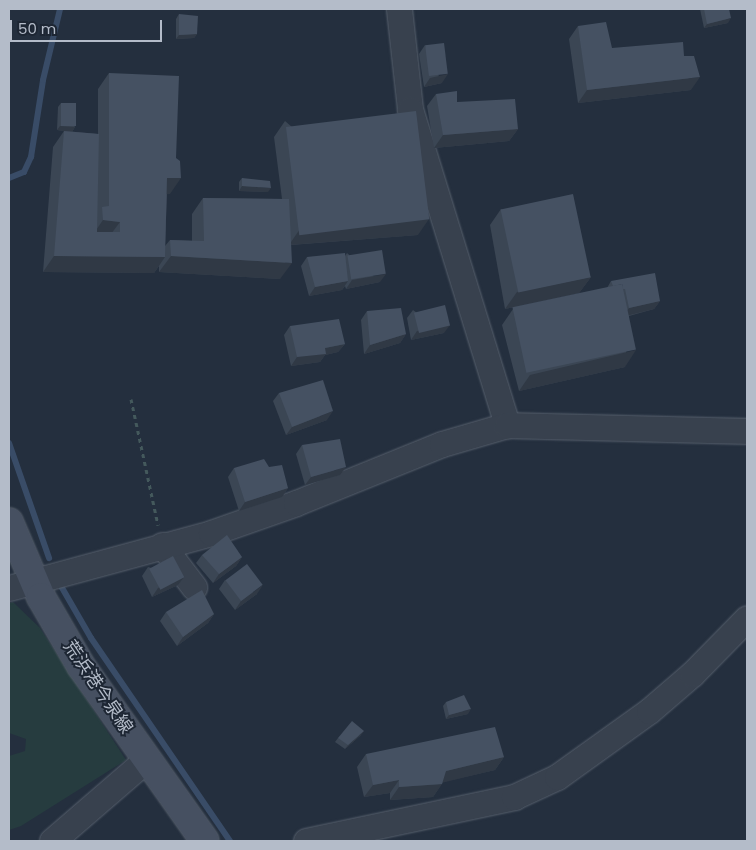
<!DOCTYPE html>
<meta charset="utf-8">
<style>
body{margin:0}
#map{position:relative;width:756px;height:850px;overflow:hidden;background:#242f3e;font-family:Poppins,"Noto Sans JP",sans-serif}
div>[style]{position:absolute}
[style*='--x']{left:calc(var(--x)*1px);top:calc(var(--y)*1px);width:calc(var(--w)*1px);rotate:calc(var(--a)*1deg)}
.green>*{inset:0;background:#263c3f}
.stream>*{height:6px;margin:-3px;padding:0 3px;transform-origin:3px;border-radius:3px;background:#394c67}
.path>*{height:3px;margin-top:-1.5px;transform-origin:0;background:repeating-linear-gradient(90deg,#44595c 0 4px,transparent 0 8px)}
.roads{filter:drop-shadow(0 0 1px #565f6c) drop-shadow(0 0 1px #565f6c)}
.minor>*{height:25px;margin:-12.5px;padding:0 12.5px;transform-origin:12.5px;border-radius:12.5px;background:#38414e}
.secondary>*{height:28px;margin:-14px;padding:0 14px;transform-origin:14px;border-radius:14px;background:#465061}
.wall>*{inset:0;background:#3b4654}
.shaded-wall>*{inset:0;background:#303945}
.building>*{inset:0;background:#455162;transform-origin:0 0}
span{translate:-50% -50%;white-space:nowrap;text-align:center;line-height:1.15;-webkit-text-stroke:4px #1d2633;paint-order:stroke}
.street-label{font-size:18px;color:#b4bcc9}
.frame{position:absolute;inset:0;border:10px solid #b4bcc9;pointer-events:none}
.scale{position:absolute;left:10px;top:20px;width:152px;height:22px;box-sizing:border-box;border:2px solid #b4bcc9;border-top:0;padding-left:6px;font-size:15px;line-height:18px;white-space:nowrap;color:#b4bcc9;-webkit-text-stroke:4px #1d2633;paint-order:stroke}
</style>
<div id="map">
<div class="green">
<div style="clip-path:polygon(13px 602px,40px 628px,126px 760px,21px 826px,9px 830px,9px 756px,25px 751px,26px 739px,9px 733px,9px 603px)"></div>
</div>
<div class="stream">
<div style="--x:9;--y:178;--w:16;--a:-22"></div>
<div style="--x:24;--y:172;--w:17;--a:-65"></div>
<div style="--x:31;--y:157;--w:78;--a:-81.1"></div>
<div style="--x:43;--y:80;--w:73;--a:-76.5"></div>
<div style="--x:9;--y:443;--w:122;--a:70.8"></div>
<div style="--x:61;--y:586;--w:60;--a:60"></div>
<div style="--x:91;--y:638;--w:246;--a:55.6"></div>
</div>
<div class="path">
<div style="--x:131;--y:399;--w:129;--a:77.9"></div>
</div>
<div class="roads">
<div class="minor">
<div style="--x:399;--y:9;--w:101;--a:83.7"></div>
<div style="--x:410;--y:109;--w:331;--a:72.9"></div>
<div style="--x:162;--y:545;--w:53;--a:52.7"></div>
<div style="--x:9;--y:588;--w:209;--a:-15.2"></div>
<div style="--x:211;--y:533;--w:90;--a:-19.4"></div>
<div style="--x:296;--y:503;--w:157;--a:-22"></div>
<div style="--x:442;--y:444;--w:68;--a:-16.3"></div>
<div style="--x:507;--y:425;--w:240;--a:1.4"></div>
<div style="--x:52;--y:841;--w:125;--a:-40.8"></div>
<div style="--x:306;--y:841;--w:213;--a:-11.9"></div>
<div style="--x:514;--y:797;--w:47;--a:-24.9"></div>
<div style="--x:557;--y:777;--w:113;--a:-35.7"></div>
<div style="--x:649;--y:711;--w:57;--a:-40.7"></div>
<div style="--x:692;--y:674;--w:78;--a:-45.5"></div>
</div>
<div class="secondary">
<div style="--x:9;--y:522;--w:82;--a:66.9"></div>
<div style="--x:41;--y:597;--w:80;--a:59.9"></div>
<div style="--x:81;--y:666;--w:214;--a:54.7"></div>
</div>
</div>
<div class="wall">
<div style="clip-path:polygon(700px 9px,729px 9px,728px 23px,704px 28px)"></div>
<div style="clip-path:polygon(179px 14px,197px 34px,194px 38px,176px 39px,176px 19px)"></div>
<div style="clip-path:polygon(578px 26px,612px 48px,684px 56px,691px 90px,578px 103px,569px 39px)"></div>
<div style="clip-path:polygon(425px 45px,442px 83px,424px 87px,419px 54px)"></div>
<div style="clip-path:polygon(109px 73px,170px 194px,167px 194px,165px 246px,170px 240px,192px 241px,192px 214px,203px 198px,282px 199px,274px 137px,285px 121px,418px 235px,291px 245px,280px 279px,159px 272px,159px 266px,154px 273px,43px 272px,53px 147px,64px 131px,98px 134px,98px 89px)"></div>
<div style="clip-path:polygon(436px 94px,457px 102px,518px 129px,509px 141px,434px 148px,427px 106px)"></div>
<div style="clip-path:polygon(61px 103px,75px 127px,72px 132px,57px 130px,58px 107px)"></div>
<div style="clip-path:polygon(242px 178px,268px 192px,239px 191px,239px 182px)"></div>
<div style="clip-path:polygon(501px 209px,591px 277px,579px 293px,505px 309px,490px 225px)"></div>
<div style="clip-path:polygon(347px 253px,380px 282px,346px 289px,345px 286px,342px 290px,309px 296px,301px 266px,307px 257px,345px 256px)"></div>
<div style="clip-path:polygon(611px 281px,660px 301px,654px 309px,629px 316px,625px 367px,519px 391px,502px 325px,513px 309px,607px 288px)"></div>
<div style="clip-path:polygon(413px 310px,444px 333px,411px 340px,407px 318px)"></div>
<div style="clip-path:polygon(367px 311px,406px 334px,400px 343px,364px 354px,361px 320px)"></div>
<div style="clip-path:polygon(290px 326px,345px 344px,338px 352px,325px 355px,320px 362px,291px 366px,284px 335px)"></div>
<div style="clip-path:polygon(279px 393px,327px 420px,286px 435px,273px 401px)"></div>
<div style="clip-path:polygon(302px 445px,340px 475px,305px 485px,296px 454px)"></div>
<div style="clip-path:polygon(269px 467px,288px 488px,282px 497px,239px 511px,228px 477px,234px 468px)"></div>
<div style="clip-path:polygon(202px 555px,242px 557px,236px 566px,213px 583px,196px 563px)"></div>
<div style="clip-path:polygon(148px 567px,184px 577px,178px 585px,152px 597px,142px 576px)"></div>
<div style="clip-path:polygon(225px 580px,257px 594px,235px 610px,219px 589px)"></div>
<div style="clip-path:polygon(166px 612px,214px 614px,208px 623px,177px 646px,160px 621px)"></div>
<div style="clip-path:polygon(446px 702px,468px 714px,446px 719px,443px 706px)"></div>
<div style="clip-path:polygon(361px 735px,345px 749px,335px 742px,338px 738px)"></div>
<div style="clip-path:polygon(366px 754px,504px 757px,495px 770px,443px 782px,433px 797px,390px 800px,390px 793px,364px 797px,357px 767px)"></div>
</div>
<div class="shaded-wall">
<div style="clip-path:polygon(731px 18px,728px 23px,704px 28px,707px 24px)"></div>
<div style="clip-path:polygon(197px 34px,194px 38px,176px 39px,179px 35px)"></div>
<div style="clip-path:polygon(448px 74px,442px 83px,424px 87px,430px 78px)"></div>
<div style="clip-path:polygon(700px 77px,691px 90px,578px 103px,587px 90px)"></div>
<div style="clip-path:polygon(60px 126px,75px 127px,72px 132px,57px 130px)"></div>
<div style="clip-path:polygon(518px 129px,509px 141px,434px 148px,443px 135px)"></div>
<div style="clip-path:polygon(167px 178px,181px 178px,170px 194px,156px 195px)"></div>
<div style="clip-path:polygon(242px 186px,271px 188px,268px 192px,239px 191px)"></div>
<div style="clip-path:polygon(429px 219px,418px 235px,289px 245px,300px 229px)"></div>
<div style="clip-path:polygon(103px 220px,120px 222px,108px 238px,92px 236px)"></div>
<div style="clip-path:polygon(54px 256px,165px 257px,154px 273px,43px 272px)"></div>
<div style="clip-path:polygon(171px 256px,292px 263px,280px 279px,159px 272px)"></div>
<div style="clip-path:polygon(386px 274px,380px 282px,346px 289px,352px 280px)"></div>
<div style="clip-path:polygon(591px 277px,579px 293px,505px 309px,517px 292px)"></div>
<div style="clip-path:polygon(348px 281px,342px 290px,309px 296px,315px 287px)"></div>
<div style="clip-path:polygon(660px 301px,654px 309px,622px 317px,629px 308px)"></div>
<div style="clip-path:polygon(450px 325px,444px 333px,411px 340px,417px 331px)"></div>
<div style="clip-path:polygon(406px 334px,400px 343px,364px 354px,370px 345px)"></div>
<div style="clip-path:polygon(345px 344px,338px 352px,325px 355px,320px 362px,291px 366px,297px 357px,325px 348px)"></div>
<div style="clip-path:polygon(636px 350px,625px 367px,519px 391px,530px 375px)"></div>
<div style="clip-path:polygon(333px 411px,327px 420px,286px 435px,292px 427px)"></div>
<div style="clip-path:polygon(346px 467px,340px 475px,305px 485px,311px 477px)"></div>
<div style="clip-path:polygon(288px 488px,282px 497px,239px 511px,245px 502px)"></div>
<div style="clip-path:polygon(242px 557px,236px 566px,213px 583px,219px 574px)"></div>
<div style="clip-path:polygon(184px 577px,178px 585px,152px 597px,158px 588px)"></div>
<div style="clip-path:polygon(263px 585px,257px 594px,235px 610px,241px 601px)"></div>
<div style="clip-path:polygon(214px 614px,208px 623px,177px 646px,183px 637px)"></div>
<div style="clip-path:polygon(471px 709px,468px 714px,446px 719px,449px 715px)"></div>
<div style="clip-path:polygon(364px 731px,361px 735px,345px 749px,348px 745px)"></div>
<div style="clip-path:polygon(504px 757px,495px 770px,437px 784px,446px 771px)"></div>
<div style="clip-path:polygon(399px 780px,390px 793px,364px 797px,373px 785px)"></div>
<div style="clip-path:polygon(442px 784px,433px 797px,390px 800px,399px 787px)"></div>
</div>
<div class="building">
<div style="clip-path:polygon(704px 9px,729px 9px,731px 18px,707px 24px)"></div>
<div style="clip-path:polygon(179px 14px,198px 16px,197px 34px,179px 35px)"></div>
<div style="clip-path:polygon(606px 22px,612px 48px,683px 42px,684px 56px,694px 56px,700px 77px,587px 90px,578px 26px)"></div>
<div style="left:444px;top:43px;width:31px;height:19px;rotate:83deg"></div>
<div style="clip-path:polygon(109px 73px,179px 76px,176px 158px,180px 161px,181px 178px,167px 178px,165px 257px,54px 256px,64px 131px,99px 134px,97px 232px,120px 232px,120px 222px,103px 220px,102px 207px,109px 206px)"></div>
<div style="clip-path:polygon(457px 91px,457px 102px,515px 99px,518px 129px,443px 135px,436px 94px)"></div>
<div style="left:61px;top:103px;width:15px;height:23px"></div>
<div style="left:416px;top:111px;width:109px;height:131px;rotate:83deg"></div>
<div style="clip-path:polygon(242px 178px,270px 181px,271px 188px,242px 186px)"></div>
<div style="left:573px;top:194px;width:85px;height:74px;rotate:78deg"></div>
<div style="clip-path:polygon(203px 198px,289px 199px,292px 263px,171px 256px,170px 240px,204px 241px)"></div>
<div style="left:382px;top:250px;width:24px;height:35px;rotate:81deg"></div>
<div style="clip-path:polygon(345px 253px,348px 281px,315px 287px,307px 257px)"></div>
<div style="clip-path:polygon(655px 273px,660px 301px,629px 308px,625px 289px,623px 289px,622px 284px,613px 286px,611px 281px)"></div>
<div style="left:622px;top:284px;width:67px;height:112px;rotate:78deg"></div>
<div style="left:445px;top:305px;width:21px;height:32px;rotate:76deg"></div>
<div style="clip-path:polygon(401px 308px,406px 334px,370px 345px,367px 311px)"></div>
<div style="clip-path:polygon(339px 319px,345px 344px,325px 348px,326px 354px,297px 357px,290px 326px)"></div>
<div style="clip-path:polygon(323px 380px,333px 411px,292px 427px,279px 393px)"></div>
<div style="clip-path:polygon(340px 439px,346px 467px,311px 477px,302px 445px)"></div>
<div style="clip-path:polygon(264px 459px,269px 467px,282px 465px,288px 488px,245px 502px,234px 468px)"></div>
<div style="clip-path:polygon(227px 535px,242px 557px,219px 574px,202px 555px)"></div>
<div style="left:173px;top:556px;width:24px;height:27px;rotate:62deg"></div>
<div style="left:247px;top:564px;width:26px;height:27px;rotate:53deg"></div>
<div style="clip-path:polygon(202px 590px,214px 614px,183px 637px,166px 612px)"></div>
<div style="clip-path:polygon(464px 695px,471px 709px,449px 715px,446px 702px)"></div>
<div style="clip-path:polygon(352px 721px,364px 731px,348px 745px,338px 738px)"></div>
<div style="clip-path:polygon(495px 727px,504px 757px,446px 771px,442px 784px,399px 787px,399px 780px,373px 785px,366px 754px)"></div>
</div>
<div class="street-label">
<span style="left:98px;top:687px;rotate:56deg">荒浜港今泉線</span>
</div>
<div class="frame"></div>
<div class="scale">50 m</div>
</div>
